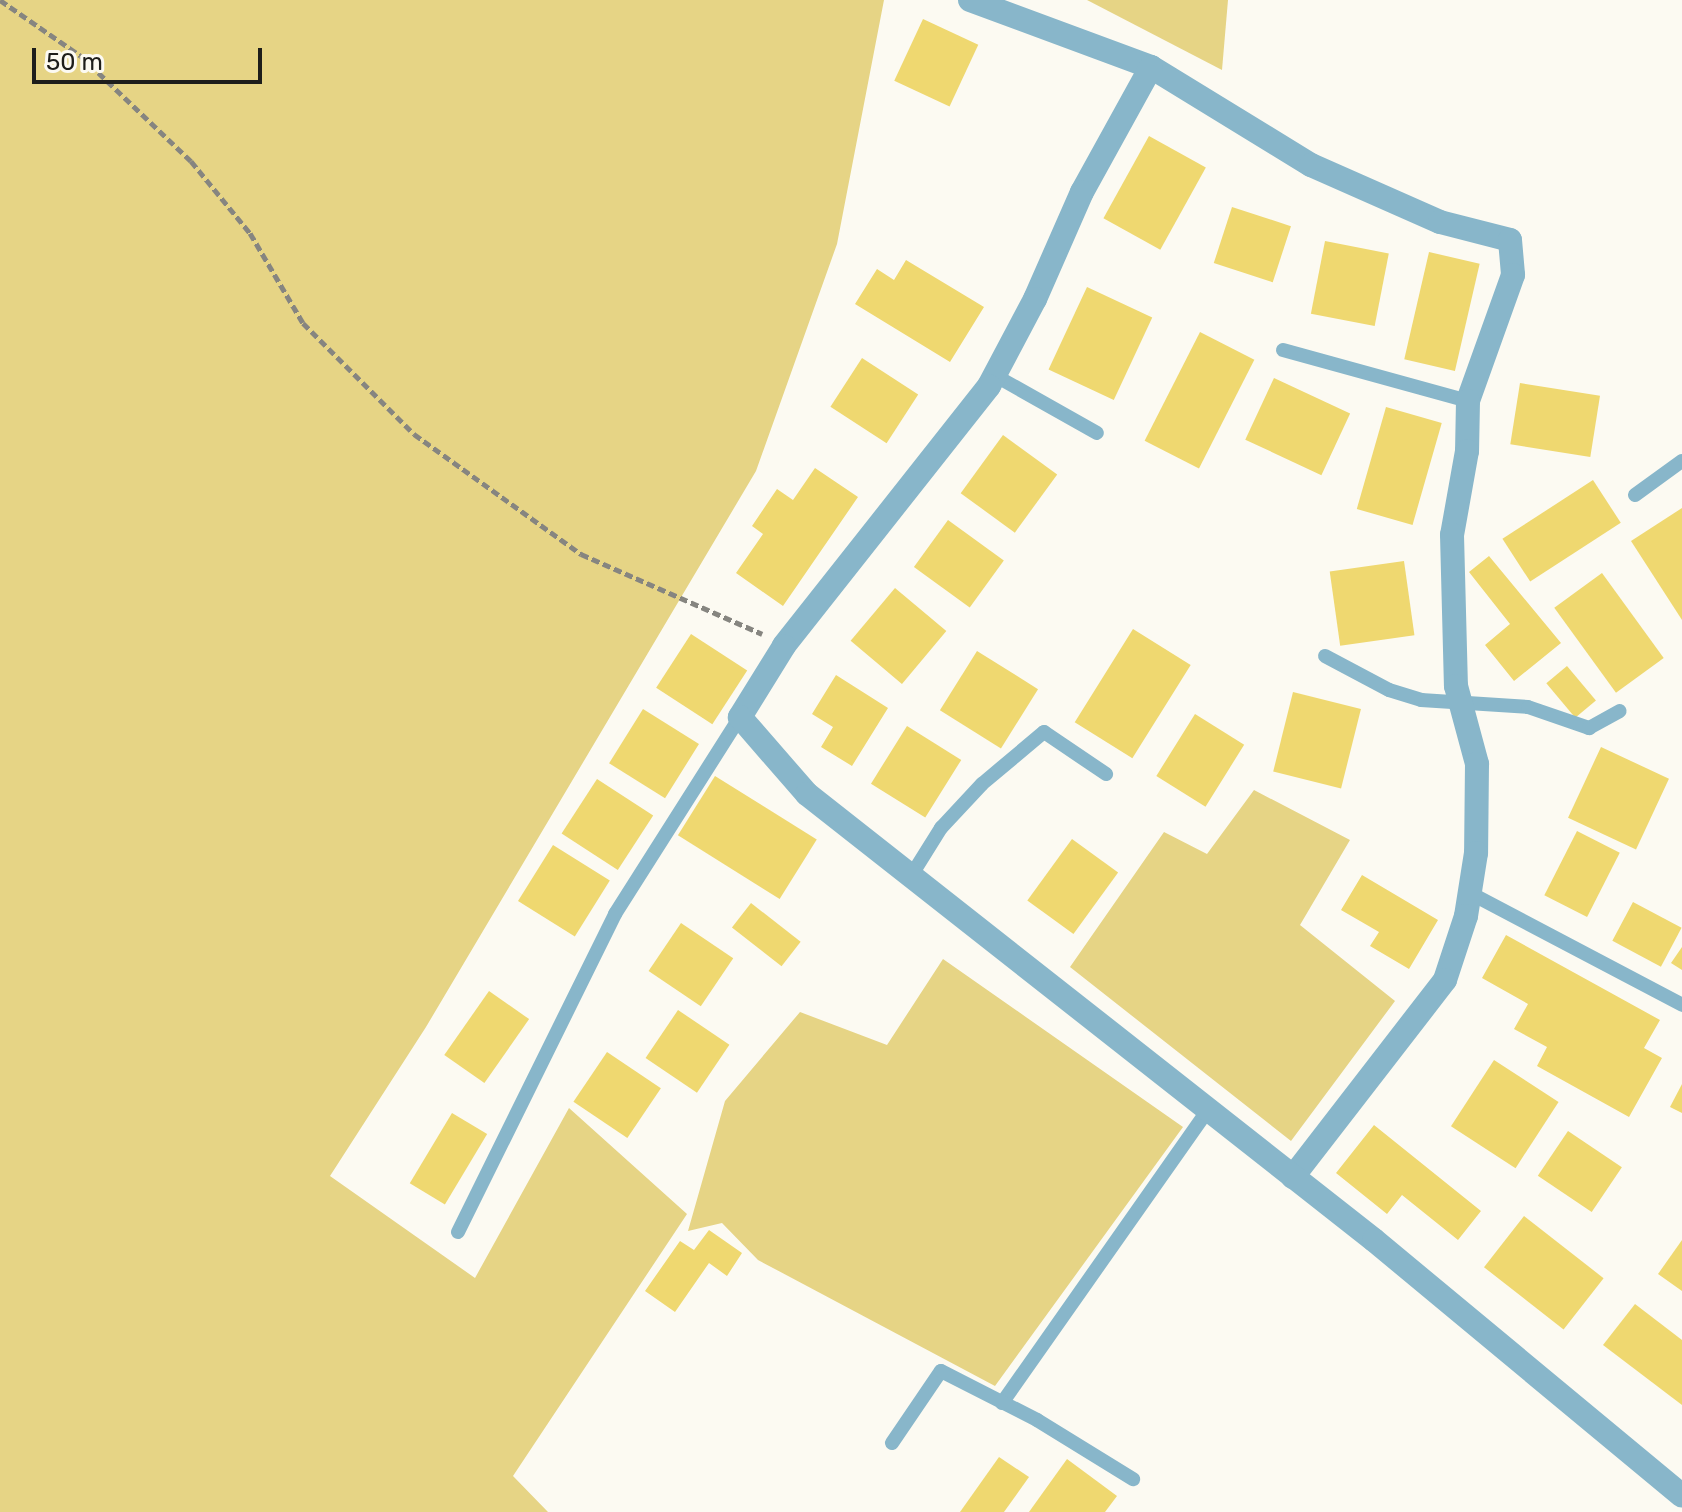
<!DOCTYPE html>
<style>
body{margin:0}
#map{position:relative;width:1682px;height:1512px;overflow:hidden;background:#fcfaf2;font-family:Rubik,sans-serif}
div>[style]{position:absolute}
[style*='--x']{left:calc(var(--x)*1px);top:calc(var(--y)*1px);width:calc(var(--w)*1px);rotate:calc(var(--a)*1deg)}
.green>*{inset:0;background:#e6d485}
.building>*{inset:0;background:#efd870;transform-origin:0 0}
.path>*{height:5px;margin-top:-2.5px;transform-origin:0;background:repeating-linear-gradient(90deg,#868580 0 8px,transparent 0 12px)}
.lane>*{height:14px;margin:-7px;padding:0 7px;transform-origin:7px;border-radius:7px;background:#88b6ca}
.street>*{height:24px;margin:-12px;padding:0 12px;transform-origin:12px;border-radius:12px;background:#88b6ca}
span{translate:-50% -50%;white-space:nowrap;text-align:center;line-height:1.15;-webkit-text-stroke:8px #fcfaf2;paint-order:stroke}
.scale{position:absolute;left:32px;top:48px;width:230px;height:36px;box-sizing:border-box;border:4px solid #1e1e1b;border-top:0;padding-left:10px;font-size:24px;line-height:28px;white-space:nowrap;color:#1e1e1b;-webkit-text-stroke:6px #fcfaf2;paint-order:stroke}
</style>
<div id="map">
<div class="green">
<div style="clip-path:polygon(0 0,884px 0,837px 244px,756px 471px,426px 1027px,330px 1176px,475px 1278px,569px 1108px,687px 1214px,513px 1476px,548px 1512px,0 1512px)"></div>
<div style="clip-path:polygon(1087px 0,1228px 0,1222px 70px)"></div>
<div style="clip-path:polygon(1254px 790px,1350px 840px,1300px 925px,1395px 1001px,1291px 1141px,1070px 967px,1164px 832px,1207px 854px)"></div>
<div style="clip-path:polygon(943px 959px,1183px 1127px,995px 1386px,758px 1260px,722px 1223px,688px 1231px,725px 1101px,800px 1012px,887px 1045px)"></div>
</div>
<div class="building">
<div style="left:923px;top:19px;width:61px;height:68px;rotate:25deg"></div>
<div style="left:1149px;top:136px;width:65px;height:94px;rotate:29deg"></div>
<div style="left:1232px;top:207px;width:62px;height:59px;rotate:18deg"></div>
<div style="left:1325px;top:241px;width:65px;height:74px;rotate:11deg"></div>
<div style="left:1429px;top:252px;width:52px;height:110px;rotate:13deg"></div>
<div style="clip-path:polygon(906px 260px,984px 307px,950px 362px,855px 304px,877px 269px,894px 280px)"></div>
<div style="left:1087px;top:287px;width:72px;height:91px;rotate:25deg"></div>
<div style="left:1200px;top:332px;width:61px;height:122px;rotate:27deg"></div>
<div style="left:862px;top:358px;width:67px;height:58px;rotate:33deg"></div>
<div style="left:1274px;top:378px;width:84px;height:68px;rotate:25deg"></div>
<div style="left:1520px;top:383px;width:81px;height:62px;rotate:9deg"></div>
<div style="left:1386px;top:407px;width:58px;height:106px;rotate:16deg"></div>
<div style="left:1003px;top:435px;width:67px;height:72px;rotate:36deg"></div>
<div style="clip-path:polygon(815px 468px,858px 497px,783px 606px,736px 573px,763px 534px,752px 526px,777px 489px,793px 500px)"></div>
<div style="left:1593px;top:480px;width:51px;height:108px;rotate:57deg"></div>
<div style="clip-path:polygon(1682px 508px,1682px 620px,1631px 541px)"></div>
<div style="left:948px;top:520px;width:69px;height:58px;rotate:36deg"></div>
<div style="clip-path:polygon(1489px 556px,1561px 643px,1514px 681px,1485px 645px,1510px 624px,1469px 572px)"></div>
<div style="left:1404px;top:561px;width:75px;height:75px;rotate:82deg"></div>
<div style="left:1602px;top:573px;width:105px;height:59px;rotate:54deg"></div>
<div style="left:895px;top:588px;width:67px;height:69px;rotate:40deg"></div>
<div style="left:1133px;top:629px;width:68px;height:110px;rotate:32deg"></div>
<div style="left:691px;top:634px;width:67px;height:64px;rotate:33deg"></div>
<div style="left:977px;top:651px;width:72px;height:70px;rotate:32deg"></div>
<div style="left:1567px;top:666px;width:45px;height:27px;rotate:50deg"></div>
<div style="clip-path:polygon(836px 675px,888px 708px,852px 766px,821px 747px,833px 727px,812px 714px)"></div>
<div style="left:1293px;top:692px;width:70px;height:82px;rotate:14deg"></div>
<div style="left:643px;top:709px;width:66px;height:64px;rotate:32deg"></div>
<div style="left:1195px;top:714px;width:58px;height:73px;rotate:32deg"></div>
<div style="left:907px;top:726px;width:64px;height:68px;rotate:32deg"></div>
<div style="left:1601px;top:747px;width:75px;height:78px;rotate:25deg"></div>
<div style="left:715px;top:776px;width:120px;height:70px;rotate:32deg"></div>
<div style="left:597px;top:779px;width:67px;height:65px;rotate:33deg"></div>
<div style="left:1577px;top:831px;width:48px;height:72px;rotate:27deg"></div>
<div style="left:1072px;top:839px;width:57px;height:76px;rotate:36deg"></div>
<div style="left:553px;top:845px;width:67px;height:66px;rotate:32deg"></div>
<div style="clip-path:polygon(1362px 875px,1438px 920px,1409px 969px,1370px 946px,1379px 932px,1341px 910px)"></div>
<div style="left:1633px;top:902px;width:55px;height:44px;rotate:28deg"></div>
<div style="left:751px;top:903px;width:63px;height:31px;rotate:38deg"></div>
<div style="left:681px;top:923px;width:63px;height:58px;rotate:34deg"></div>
<div style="clip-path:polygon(1506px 935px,1660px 1020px,1644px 1048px,1662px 1058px,1629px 1117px,1537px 1066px,1547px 1047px,1514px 1029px,1528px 1004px,1482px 978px)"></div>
<div style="clip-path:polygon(1682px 947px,1682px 970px,1671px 963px)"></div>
<div style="left:489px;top:991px;width:49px;height:78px;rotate:35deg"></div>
<div style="left:678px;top:1010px;width:62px;height:58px;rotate:34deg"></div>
<div style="left:607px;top:1052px;width:65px;height:60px;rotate:34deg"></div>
<div style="left:1494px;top:1060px;width:77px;height:79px;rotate:33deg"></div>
<div style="clip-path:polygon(1682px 1084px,1682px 1113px,1670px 1107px)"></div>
<div style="left:452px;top:1113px;width:41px;height:82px;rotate:31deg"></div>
<div style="clip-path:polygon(1374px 1125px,1481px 1211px,1458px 1240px,1402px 1195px,1387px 1214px,1336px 1173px)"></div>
<div style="left:1568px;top:1131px;width:65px;height:54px;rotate:34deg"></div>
<div style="left:1524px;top:1216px;width:101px;height:65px;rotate:38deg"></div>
<div style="clip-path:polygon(709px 1230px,742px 1253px,727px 1276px,709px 1263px,675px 1312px,645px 1291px,680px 1241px,694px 1250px)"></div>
<div style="clip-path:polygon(1682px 1240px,1682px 1291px,1658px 1274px)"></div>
<div style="clip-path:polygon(1635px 1304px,1682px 1340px,1682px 1405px,1603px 1345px)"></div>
<div style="clip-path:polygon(999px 1457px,1029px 1477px,1004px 1512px,960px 1512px)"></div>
<div style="clip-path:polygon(1067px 1459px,1117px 1496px,1105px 1512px,1029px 1512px)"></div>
</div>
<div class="path">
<div style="--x:0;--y:0;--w:98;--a:34.7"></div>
<div style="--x:81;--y:56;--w:152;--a:43.7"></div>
<div style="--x:191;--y:161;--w:93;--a:50.7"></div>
<div style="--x:250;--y:233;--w:104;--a:59.5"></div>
<div style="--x:303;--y:323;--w:157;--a:45"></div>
<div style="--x:414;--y:434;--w:206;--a:35.7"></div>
<div style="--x:581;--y:554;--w:198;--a:23.8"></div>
</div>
<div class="lane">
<div style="--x:1283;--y:350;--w:192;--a:15.4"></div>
<div style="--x:994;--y:375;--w:118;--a:29.4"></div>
<div style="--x:1635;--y:495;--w:58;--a:-35.9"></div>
<div style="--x:1325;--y:656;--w:72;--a:28"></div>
<div style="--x:1389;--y:690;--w:34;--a:17"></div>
<div style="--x:1421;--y:700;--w:107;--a:3.7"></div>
<div style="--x:1528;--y:707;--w:65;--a:19"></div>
<div style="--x:1589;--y:728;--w:35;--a:-29"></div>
<div style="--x:911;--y:876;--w:57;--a:-58"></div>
<div style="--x:941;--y:828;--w:60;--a:-47"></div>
<div style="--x:982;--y:784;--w:81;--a:-40"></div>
<div style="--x:1044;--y:732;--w:75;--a:34.1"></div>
<div style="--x:1470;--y:893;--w:240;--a:27.8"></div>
<div style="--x:458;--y:1232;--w:355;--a:-63.7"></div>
<div style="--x:615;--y:914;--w:233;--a:-57.6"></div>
<div style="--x:1002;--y:1403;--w:358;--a:-54.9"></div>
<div style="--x:892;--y:1443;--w:87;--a:-55.8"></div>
<div style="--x:941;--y:1371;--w:108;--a:27"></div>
<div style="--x:1037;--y:1420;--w:113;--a:31.6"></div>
</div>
<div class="street">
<div style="--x:970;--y:0;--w:193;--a:20.3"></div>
<div style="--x:1151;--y:67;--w:188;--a:31.5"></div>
<div style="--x:1311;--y:165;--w:141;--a:23.8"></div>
<div style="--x:1440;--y:222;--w:72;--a:14.4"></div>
<div style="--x:1510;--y:240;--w:35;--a:85"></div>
<div style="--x:1513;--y:275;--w:134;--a:109.7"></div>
<div style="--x:1468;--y:401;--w:50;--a:91.1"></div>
<div style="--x:1467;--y:451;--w:85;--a:100.1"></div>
<div style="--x:1452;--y:535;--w:151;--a:88.5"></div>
<div style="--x:1456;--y:686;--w:81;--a:74.9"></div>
<div style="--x:1477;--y:764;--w:89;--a:90.6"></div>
<div style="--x:1476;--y:853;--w:64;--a:99"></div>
<div style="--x:1466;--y:916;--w:67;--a:108.2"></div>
<div style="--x:1445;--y:980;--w:249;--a:127.7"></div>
<div style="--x:1151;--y:67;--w:143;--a:118.9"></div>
<div style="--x:1082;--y:192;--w:117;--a:113.7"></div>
<div style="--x:1035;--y:299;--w:98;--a:117.9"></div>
<div style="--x:989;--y:386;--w:331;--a:128.3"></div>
<div style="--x:784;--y:646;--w:84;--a:121.8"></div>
<div style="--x:740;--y:717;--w:102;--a:49"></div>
<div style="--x:807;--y:794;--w:721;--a:38.19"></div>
<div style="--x:1374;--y:1240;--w:400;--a:39.7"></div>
</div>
<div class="scale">50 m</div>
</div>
